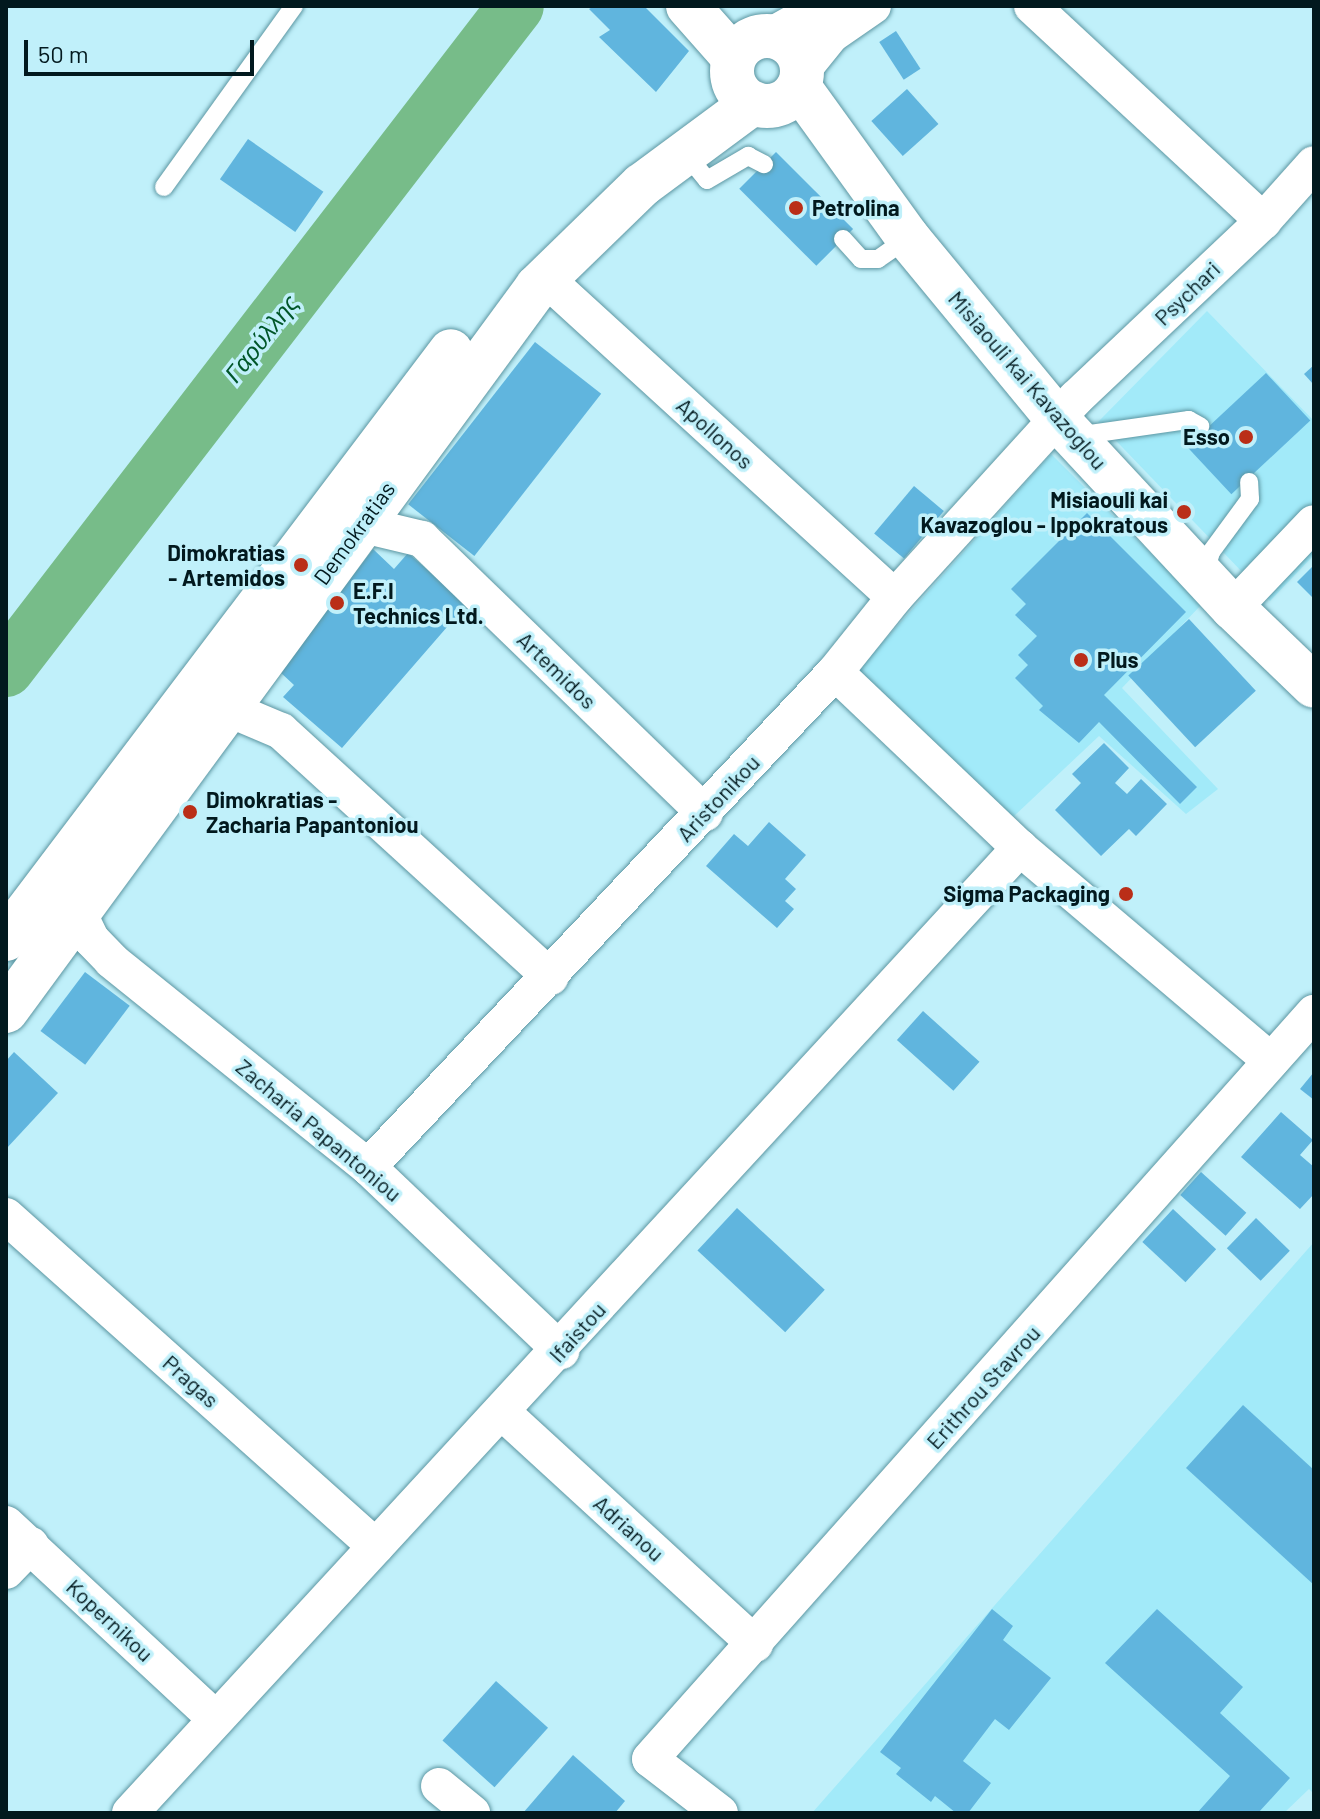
<!DOCTYPE html>
<meta charset="utf-8">
<style>
body{margin:0}
#map{position:relative;width:1320px;height:1819px;overflow:hidden;background:#c0f0fa;font-family:Barlow,sans-serif}
div>[style]{position:absolute}
[style*='--x']{left:calc(var(--x)*1px);top:calc(var(--y)*1px);width:calc(var(--w)*1px);rotate:calc(var(--a)*1deg)}
.built>*{inset:0;background:#a2eaf9}
.river>*{height:56px;margin:-28px;padding:0 28px;transform-origin:28px;border-radius:28px;background:#77bc89}
.building>*{inset:0;background:#60b5de;transform-origin:0 0}
.roads{filter:drop-shadow(0 0 2px #5c96a2) drop-shadow(0 0 2px #5c96a2)}
.lane>*{height:18px;margin:-9px;padding:0 9px;transform-origin:9px;border-radius:9px;background:#fff}
.street>*{height:36px;margin:-18px;padding:0 18px;transform-origin:18px;border-radius:18px;background:#fff}
.secondary>*{height:44px;margin:-22px;padding:0 22px;transform-origin:22px;border-radius:22px;background:#fff}
.secondary>.ring{margin:-22px;padding:0;box-sizing:content-box;background:none;border:44px solid #fff;border-radius:50%}
.dots>*{width:22px;height:22px;translate:-50% -50%;box-sizing:border-box;border:4px solid #c0f0fa;border-radius:50%}
span{translate:-50% -50%;white-space:nowrap;text-align:center;line-height:1.15;-webkit-text-stroke:7px #c0f0fa;paint-order:stroke}
.poi-label{font-size:22px;color:#02191e;font-weight:700}
.left{translate:0 -50%;text-align:left}
.right{translate:-100% -50%;text-align:right}
.street-label{font-size:22px;color:#02191e}
.water-label{font-size:24px;color:#015629;font-style:italic}
.frame{position:absolute;inset:0;border:8px solid #02191e;pointer-events:none}
.scale{position:absolute;left:24px;top:40px;width:230px;height:36px;box-sizing:border-box;border:4px solid #02191e;border-top:0;padding-left:10px;font-size:24px;line-height:28px;white-space:nowrap;color:#02191e;-webkit-text-stroke:6px #c0f0fa;paint-order:stroke}
</style>
<div id="map">
<div class="built">
<div style="clip-path:polygon(1207px 311px,1314px 421px,1314px 555px,1270px 601px,1098px 422px)"></div>
<div style="clip-path:polygon(1051px 454px,1202px 604px,1122px 688px,1218px 789px,1186px 814px,1099px 736px,1012px 818px,858px 670px)"></div>
<div style="clip-path:polygon(1314px 1242px,1314px 1794px,1309px 1789px,1284px 1813px,812px 1813px)"></div>
</div>
<div class="river">
<div style="--x:6;--y:669;--w:836;--a:-52.43"></div>
</div>
<div class="building">
<div style="clip-path:polygon(594px 6px,644px 6px,689px 51px,656px 92px,599px 37px,610px 30px,589px 9px)"></div>
<div style="left:896px;top:31px;width:45px;height:20px;rotate:57deg"></div>
<div style="left:907px;top:89px;width:47px;height:48px;rotate:48deg"></div>
<div style="left:248px;top:139px;width:92px;height:49px;rotate:35deg"></div>
<div style="left:776px;top:152px;width:109px;height:52px;rotate:45deg"></div>
<div style="left:535px;top:342px;width:84px;height:206px;rotate:38deg"></div>
<div style="clip-path:polygon(1314px 365px,1314px 385px,1304px 374px)"></div>
<div style="left:1266px;top:373px;width:65px;height:108px;rotate:47deg"></div>
<div style="left:914px;top:486px;width:39px;height:62px;rotate:40deg"></div>
<div style="clip-path:polygon(1087px 513px,1186px 612px,1104px 695px,1197px 787px,1180px 804px,1099px 722px,1079px 743px,1039px 710px,1043px 706px,1015px 678px,1028px 665px,1018px 655px,1037px 636px,1015px 615px,1026px 604px,1011px 589px)"></div>
<div style="clip-path:polygon(373px 549px,394px 569px,408px 553px,467px 604px,342px 748px,283px 697px,294px 685px,280px 672px)"></div>
<div style="clip-path:polygon(1314px 565px,1314px 599px,1297px 582px)"></div>
<div style="left:1189px;top:619px;width:98px;height:83px;rotate:47deg"></div>
<div style="clip-path:polygon(1104px 743px,1129px 768px,1115px 783px,1127px 794px,1141px 779px,1167px 804px,1136px 836px,1129px 829px,1101px 856px,1055px 810px,1081px 783px,1072px 774px)"></div>
<div style="clip-path:polygon(769px 822px,806px 855px,785px 879px,796px 889px,785px 901px,794px 909px,777px 928px,706px 866px,734px 834px,748px 846px)"></div>
<div style="left:85px;top:972px;width:56px;height:74px;rotate:37deg"></div>
<div style="left:923px;top:1011px;width:76px;height:39px;rotate:42deg"></div>
<div style="clip-path:polygon(14px 1052px,58px 1093px,6px 1149px,6px 1061px)"></div>
<div style="clip-path:polygon(1314px 1072px,1314px 1100px,1300px 1089px)"></div>
<div style="clip-path:polygon(1281px 1112px,1313px 1140px,1300px 1155px,1314px 1167px,1314px 1194px,1300px 1209px,1241px 1157px)"></div>
<div style="left:1201px;top:1172px;width:61px;height:31px;rotate:42deg"></div>
<div style="left:737px;top:1208px;width:120px;height:58px;rotate:43deg"></div>
<div style="left:1173px;top:1209px;width:59px;height:45px;rotate:43deg"></div>
<div style="left:1256px;top:1218px;width:47px;height:42px;rotate:44deg"></div>
<div style="clip-path:polygon(1243px 1405px,1314px 1470px,1314px 1585px,1186px 1468px)"></div>
<div style="clip-path:polygon(992px 1609px,1013px 1626px,1003px 1640px,1051px 1678px,1009px 1730px,995px 1719px,963px 1761px,991px 1783px,968px 1813px,956px 1813px,935px 1796px,931px 1802px,896px 1774px,901px 1768px,880px 1752px)"></div>
<div style="clip-path:polygon(1157px 1609px,1243px 1687px,1220px 1713px,1290px 1778px,1258px 1813px,1197px 1813px,1230px 1776px,1105px 1663px)"></div>
<div style="left:496px;top:1681px;width:70px;height:80px;rotate:42deg"></div>
<div style="clip-path:polygon(573px 1755px,625px 1801px,615px 1813px,523px 1813px)"></div>
</div>
<div class="roads">
<div class="lane">
<div style="--x:686;--y:154;--w:33;--a:51"></div>
<div style="--x:707;--y:180;--w:48;--a:-30.3"></div>
<div style="--x:748;--y:156;--w:18;--a:27"></div>
<div style="--x:164;--y:187;--w:223;--a:-54.3"></div>
<div style="--x:843;--y:239;--w:27;--a:48"></div>
<div style="--x:861;--y:259;--w:17;--a:0"></div>
<div style="--x:878;--y:259;--w:37;--a:-35"></div>
<div style="--x:1076;--y:436;--w:114;--a:-8.1"></div>
<div style="--x:1189;--y:420;--w:13;--a:29"></div>
<div style="--x:1205;--y:573;--w:22;--a:-74"></div>
<div style="--x:1211;--y:552;--w:66;--a:-53.7"></div>
<div style="--x:1250;--y:499;--w:17;--a:-93"></div>
</div>
<div class="street">
<div style="--x:1032;--y:6;--w:316;--a:42.9"></div>
<div style="--x:770;--y:36;--w:62;--a:-29.1"></div>
<div style="--x:802;--y:71;--w:46;--a:-51.1"></div>
<div style="--x:831;--y:35;--w:51;--a:-34.6"></div>
<div style="--x:560;--y:261;--w:26;--a:101"></div>
<div style="--x:555;--y:287;--w:460;--a:42.4"></div>
<div style="--x:359;--y:524;--w:65;--a:13.4"></div>
<div style="--x:422;--y:539;--w:394;--a:44.1"></div>
<div style="--x:1233;--y:608;--w:117;--a:-46.4"></div>
<div style="--x:835;--y:672;--w:255;--a:43.6"></div>
<div style="--x:1020;--y:848;--w:329;--a:40.3"></div>
<div style="--x:229;--y:709;--w:56;--a:22.9"></div>
<div style="--x:281;--y:731;--w:365;--a:42.4"></div>
<div style="--x:78;--y:912;--w:30;--a:64"></div>
<div style="--x:91;--y:939;--w:30;--a:46"></div>
<div style="--x:112;--y:961;--w:329;--a:38.8"></div>
<div style="--x:368;--y:1167;--w:267;--a:43.6"></div>
<div style="--x:368;--y:1167;--w:681;--a:-46.67"></div>
<div style="--x:835;--y:672;--w:96;--a:-51.3"></div>
<div style="--x:895;--y:597;--w:269;--a:-47.7"></div>
<div style="--x:1076;--y:398;--w:257;--a:-43.4"></div>
<div style="--x:1263;--y:221;--w:76;--a:-48.2"></div>
<div style="--x:6;--y:1216;--w:496;--a:41.8"></div>
<div style="--x:503;--y:1413;--w:342;--a:42.5"></div>
<div style="--x:6;--y:1524;--w:284;--a:42.9"></div>
<div style="--x:6;--y:1571;--w:36;--a:-46"></div>
<div style="--x:439;--y:1786;--w:43;--a:39.3"></div>
<div style="--x:130;--y:1813;--w:1313;--a:-47.32"></div>
<div style="--x:720;--y:1813;--w:88;--a:-142.4"></div>
<div style="--x:650;--y:1759;--w:999;--a:-48.33"></div>
</div>
<div class="secondary">
<div style="--x:688;--y:6;--w:69;--a:48.5"></div>
<div class="ring" style="left:732px;top:36px;width:26px;height:26px"></div>
<div style="--x:799;--y:87;--w:186;--a:54.2"></div>
<div style="--x:908;--y:238;--w:236;--a:50.5"></div>
<div style="--x:1058;--y:420;--w:257;--a:47.1"></div>
<div style="--x:1233;--y:608;--w:112;--a:43.9"></div>
<div style="--x:6;--y:939;--w:737;--a:-52.88"></div>
<div style="--x:6;--y:1011;--w:898;--a:-53.74"></div>
<div style="--x:537;--y:287;--w:146;--a:-44.2"></div>
<div style="--x:642;--y:185;--w:138;--a:-36.5"></div>
</div>
</div>
<div class="dots">
<div style="left:796px;top:208px;background:#ba2e18"></div>
<div style="left:1246px;top:437px;background:#ba2e18"></div>
<div style="left:1184px;top:512px;background:#ba2e18"></div>
<div style="left:301px;top:565px;background:#ba2e18"></div>
<div style="left:337px;top:603px;background:#ba2e18"></div>
<div style="left:1081px;top:660px;background:#ba2e18"></div>
<div style="left:190px;top:812px;background:#ba2e18"></div>
<div style="left:1126px;top:894px;background:#ba2e18"></div>
</div>
<div class="poi-label">
<span class="left" style="left:812px;top:208px">Petrolina</span>
<span class="right" style="left:1230px;top:437px">Esso</span>
<span class="right" style="left:1168px;top:512px">Misiaouli kai<br>Kavazoglou - Ippokratous</span>
<span class="right" style="left:285px;top:565px">Dimokratias<br>- Artemidos</span>
<span class="left" style="left:353px;top:603px">E.F.I<br>Technics Ltd.</span>
<span class="left" style="left:1097px;top:660px">Plus</span>
<span class="left" style="left:206px;top:812px">Dimokratias -<br>Zacharia Papantoniou</span>
<span class="right" style="left:1110px;top:894px">Sigma Packaging</span>
</div>
<div class="street-label">
<span style="left:1187px;top:293px;rotate:-44deg">Psychari</span>
<span style="left:1028px;top:380px;rotate:49deg">Misiaouli kai Kavazoglou</span>
<span style="left:715px;top:433px;rotate:42deg">Apollonos</span>
<span style="left:354px;top:533px;rotate:-54deg">Demokratias</span>
<span style="left:557px;top:670px;rotate:44deg">Artemidos</span>
<span style="left:718px;top:798px;rotate:-47deg">Aristonikou</span>
<span style="left:319px;top:1130px;rotate:40deg">Zacharia Papantoniou</span>
<span style="left:577px;top:1332px;rotate:-48deg">Ifaistou</span>
<span style="left:191px;top:1381px;rotate:42deg">Pragas</span>
<span style="left:983px;top:1387px;rotate:-48deg">Erithrou Stavrou</span>
<span style="left:629px;top:1528px;rotate:42deg">Adrianou</span>
<span style="left:110px;top:1620px;rotate:43deg">Kopernikou</span>
</div>
<div class="water-label">
<span style="left:261px;top:338px;rotate:-52deg">Γαρύλλης</span>
</div>
<div class="frame"></div>
<div class="scale">50 m</div>
</div>
